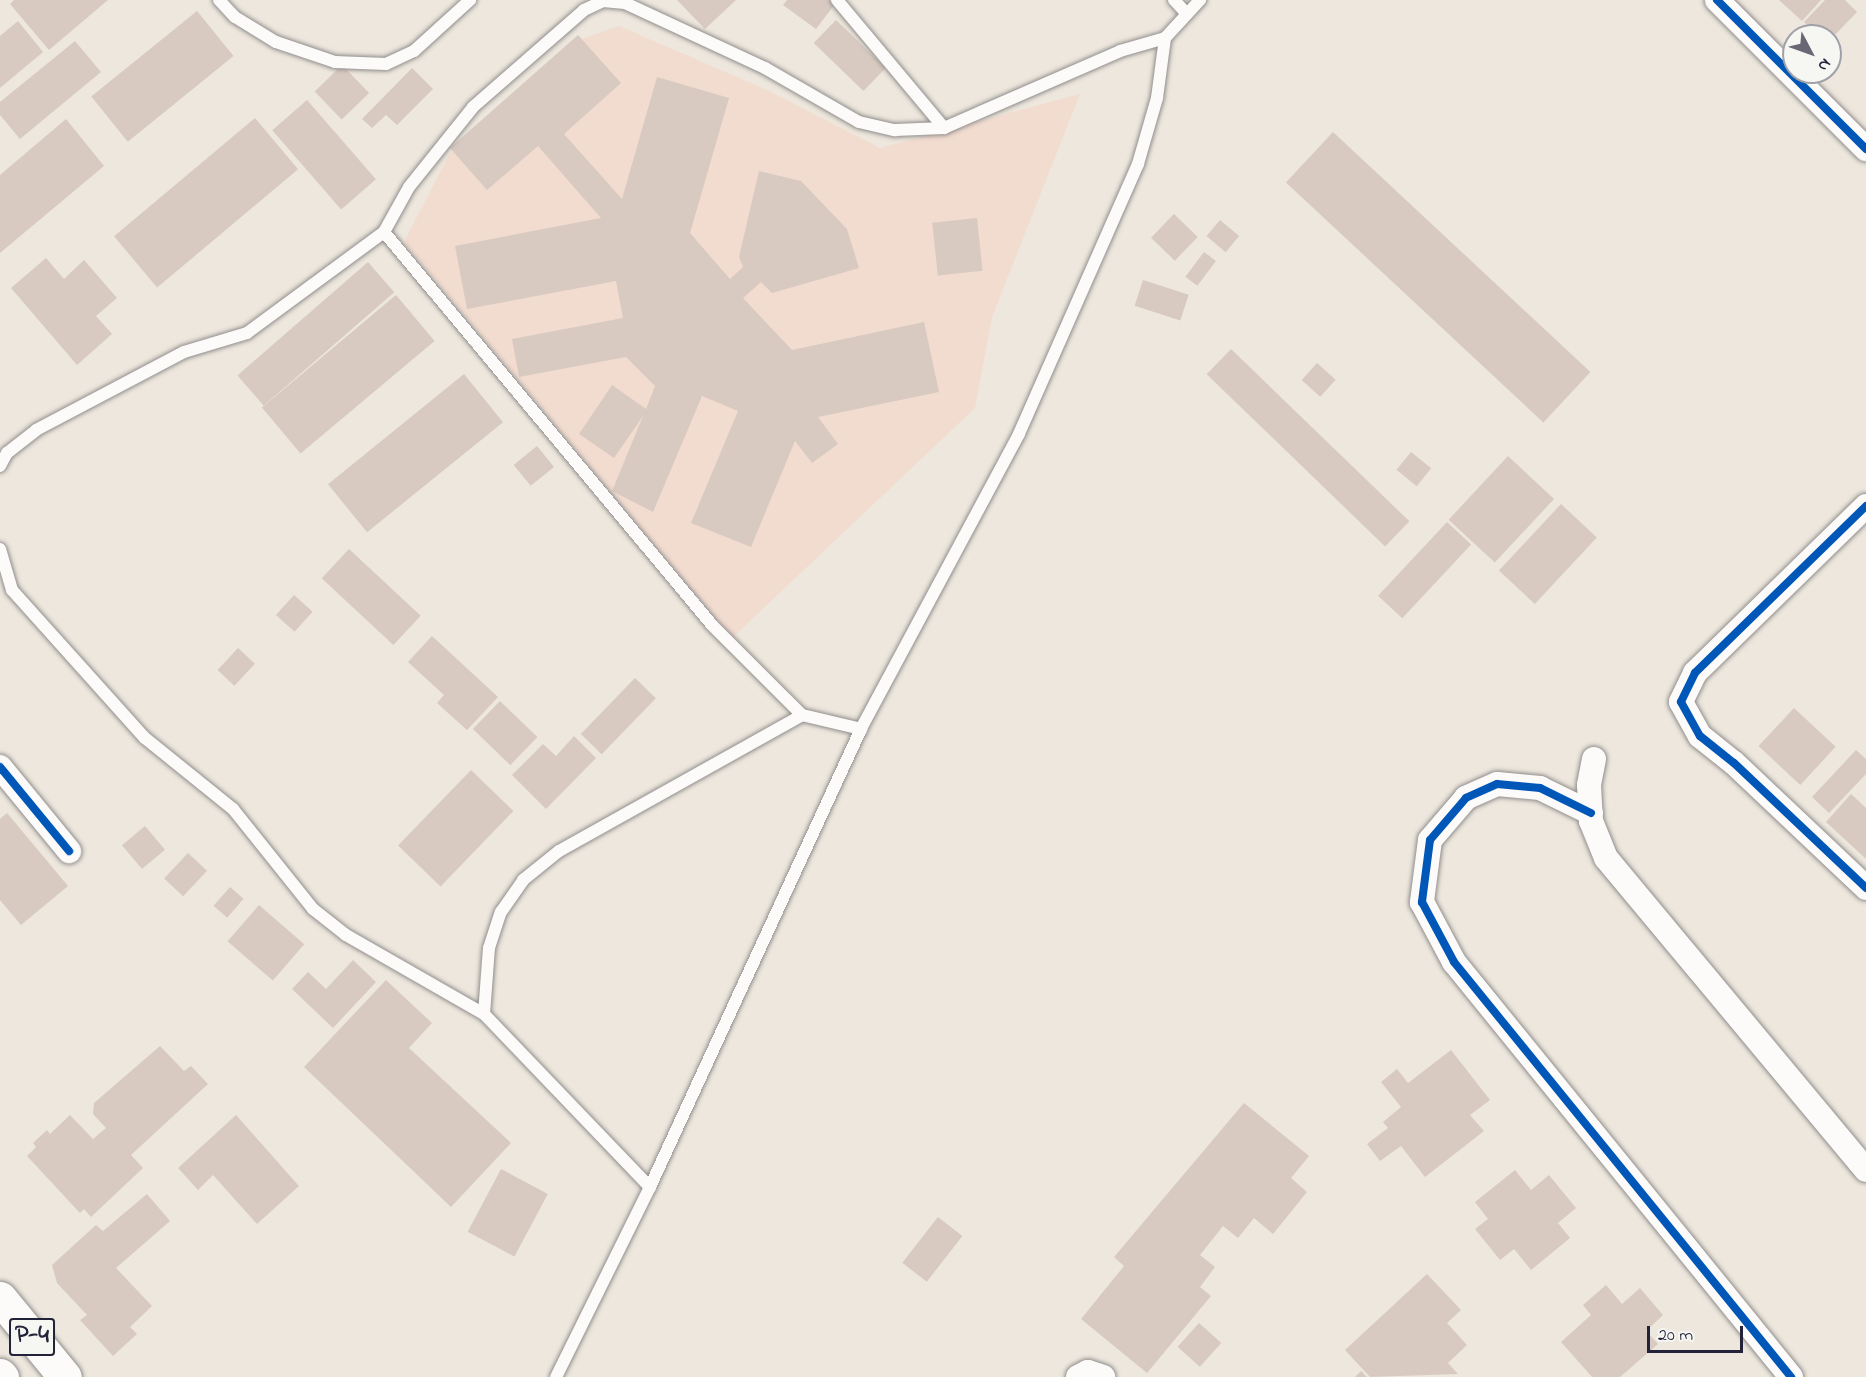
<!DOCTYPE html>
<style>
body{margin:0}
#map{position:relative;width:1866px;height:1377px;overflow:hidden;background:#ede7dd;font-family:"Indie Flower",sans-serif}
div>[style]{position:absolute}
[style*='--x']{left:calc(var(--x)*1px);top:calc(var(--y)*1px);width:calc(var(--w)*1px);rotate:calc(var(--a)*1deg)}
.built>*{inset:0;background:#f2dbcf}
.building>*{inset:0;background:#d8cac1;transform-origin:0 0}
.roads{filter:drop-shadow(0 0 2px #918e8d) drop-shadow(0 0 2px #918e8d)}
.service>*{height:12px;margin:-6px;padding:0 6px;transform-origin:6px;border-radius:6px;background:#fcfbfa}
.minor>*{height:24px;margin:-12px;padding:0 12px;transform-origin:12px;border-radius:12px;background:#fcfbfa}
.trunk>*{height:33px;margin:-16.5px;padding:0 16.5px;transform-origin:16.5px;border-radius:16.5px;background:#fcfbfa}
.cycleway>*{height:8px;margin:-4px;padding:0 4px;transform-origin:4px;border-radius:4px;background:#0057b8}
span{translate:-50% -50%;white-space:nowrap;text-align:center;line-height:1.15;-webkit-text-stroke:5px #f6f6f2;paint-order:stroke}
.shield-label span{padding:2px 4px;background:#f6f6f2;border:2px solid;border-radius:4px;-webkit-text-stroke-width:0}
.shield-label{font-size:26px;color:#22223b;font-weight:700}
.north{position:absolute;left:1782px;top:24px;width:60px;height:60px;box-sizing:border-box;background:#f6f6f2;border:2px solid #a1a1a9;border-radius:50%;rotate:131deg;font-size:16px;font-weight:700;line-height:24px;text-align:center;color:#22223b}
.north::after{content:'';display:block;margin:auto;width:21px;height:27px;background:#696774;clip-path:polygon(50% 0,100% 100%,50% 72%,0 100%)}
.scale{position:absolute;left:1647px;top:1326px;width:96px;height:27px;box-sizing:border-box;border:3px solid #22223b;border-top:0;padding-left:8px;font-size:18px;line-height:21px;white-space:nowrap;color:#22223b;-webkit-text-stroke:4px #f6f6f2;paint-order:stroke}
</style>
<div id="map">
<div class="built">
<div style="clip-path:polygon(619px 26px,769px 91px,880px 148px,1080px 94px,992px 317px,975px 408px,732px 638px,404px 242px,449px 155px,582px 39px)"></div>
</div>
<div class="building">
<div style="clip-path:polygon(14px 0,108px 0,49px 50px,10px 4px)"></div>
<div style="clip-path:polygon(677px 0,736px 0,705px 29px)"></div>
<div style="clip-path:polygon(787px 0,830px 0,835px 4px,816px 29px,783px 5px)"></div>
<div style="clip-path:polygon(1779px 0,1821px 0,1802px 21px)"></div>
<div style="clip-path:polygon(1825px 0,1845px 0,1857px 12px,1830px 40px,1830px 36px,1819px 36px,1804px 22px)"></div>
<div style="left:197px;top:11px;width:58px;height:136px;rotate:51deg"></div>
<div style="left:836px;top:20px;width:69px;height:32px;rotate:44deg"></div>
<div style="clip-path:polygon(18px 21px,43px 52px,0 88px,0 36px)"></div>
<div style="clip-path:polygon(578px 35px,621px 83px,564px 134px,622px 199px,657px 77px,729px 98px,690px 233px,730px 279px,743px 267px,739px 257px,759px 171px,801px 181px,847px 229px,859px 268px,772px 293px,761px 282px,743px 298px,792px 350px,924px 322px,939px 392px,818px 417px,838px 444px,812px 463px,795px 441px,751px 547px,691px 523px,738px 411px,702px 396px,653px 512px,612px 491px,643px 416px,614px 458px,579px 434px,612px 385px,646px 409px,655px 386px,626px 357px,519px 377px,512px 339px,623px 318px,616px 281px,467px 309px,455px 246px,601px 218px,538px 146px,487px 190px,450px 148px)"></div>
<div style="clip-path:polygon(75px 41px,101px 72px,20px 139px,0 115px,0 102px)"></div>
<div style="left:342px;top:65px;width:39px;height:38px;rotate:46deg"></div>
<div style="clip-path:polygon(412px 68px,433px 89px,397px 125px,386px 115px,372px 128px,362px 119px)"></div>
<div style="left:307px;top:100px;width:105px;height:46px;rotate:49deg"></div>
<div style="left:255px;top:118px;width:67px;height:184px;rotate:50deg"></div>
<div style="clip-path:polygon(66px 119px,104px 166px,0 253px,0 175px)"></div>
<div style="left:1333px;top:132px;width:352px;height:69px;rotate:43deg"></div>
<div style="left:1174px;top:214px;width:33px;height:33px;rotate:44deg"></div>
<div style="left:977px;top:218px;width:53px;height:45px;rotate:84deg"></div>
<div style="left:1220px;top:220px;width:25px;height:21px;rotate:40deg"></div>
<div style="left:1204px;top:252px;width:15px;height:31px;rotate:37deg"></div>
<div style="clip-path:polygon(46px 258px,64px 279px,84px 260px,117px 298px,96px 316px,112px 334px,77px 365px,11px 288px)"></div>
<div style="left:368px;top:262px;width:40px;height:173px;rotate:49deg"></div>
<div style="left:1143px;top:280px;width:48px;height:27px;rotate:18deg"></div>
<div style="left:396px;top:295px;width:60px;height:175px;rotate:50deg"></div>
<div style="left:1231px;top:349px;width:248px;height:35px;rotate:44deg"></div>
<div style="left:1317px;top:363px;width:25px;height:23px;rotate:42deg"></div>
<div style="left:464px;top:374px;width:62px;height:175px;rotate:51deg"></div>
<div style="left:537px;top:446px;width:27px;height:30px;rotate:51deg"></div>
<div style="left:1411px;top:452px;width:26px;height:23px;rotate:39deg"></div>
<div style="left:1508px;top:456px;width:63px;height:87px;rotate:43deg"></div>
<div style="left:1561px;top:504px;width:49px;height:91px;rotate:43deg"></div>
<div style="left:1447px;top:522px;width:33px;height:101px;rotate:43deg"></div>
<div style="left:349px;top:549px;width:98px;height:40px;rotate:43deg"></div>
<div style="left:294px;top:595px;width:25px;height:27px;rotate:42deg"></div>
<div style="clip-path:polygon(432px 636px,498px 697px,467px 730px,437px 703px,444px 695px,408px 662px)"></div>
<div style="left:238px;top:648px;width:23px;height:30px;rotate:43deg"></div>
<div style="left:635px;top:678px;width:29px;height:78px;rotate:44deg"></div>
<div style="left:500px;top:701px;width:52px;height:39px;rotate:44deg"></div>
<div style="left:1794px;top:708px;width:57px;height:52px;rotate:43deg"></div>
<div style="clip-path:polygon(574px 736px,596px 758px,546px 809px,512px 775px,543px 744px,556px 756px)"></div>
<div style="clip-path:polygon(1856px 750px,1866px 759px,1866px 774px,1829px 813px,1812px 797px)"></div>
<div style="left:471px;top:770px;width:59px;height:105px;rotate:44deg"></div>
<div style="clip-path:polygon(1851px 794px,1866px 808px,1866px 859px,1826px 822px)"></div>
<div style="clip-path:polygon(7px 813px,68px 886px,21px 925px,0 900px,0 819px)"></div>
<div style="left:145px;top:826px;width:31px;height:30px;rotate:50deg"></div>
<div style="left:188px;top:853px;width:26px;height:35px;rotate:43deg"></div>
<div style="left:230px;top:887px;width:18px;height:25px;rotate:41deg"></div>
<div style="left:259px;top:905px;width:60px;height:48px;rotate:41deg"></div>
<div style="clip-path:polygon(353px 960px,376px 982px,333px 1028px,292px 989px,308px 972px,326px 989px)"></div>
<div style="clip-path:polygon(386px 980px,432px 1023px,409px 1048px,511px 1143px,451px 1207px,304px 1067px)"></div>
<div style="clip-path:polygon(160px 1046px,184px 1071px,191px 1066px,208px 1084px,131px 1155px,143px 1168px,91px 1217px,84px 1209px,80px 1213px,27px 1156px,36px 1147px,33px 1143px,47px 1130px,50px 1134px,70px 1115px,93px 1139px,106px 1128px,93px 1114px,94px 1103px)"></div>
<div style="clip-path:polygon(1451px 1050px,1490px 1100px,1470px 1115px,1484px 1131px,1425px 1177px,1401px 1146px,1380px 1161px,1367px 1144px,1388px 1128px,1383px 1122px,1401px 1107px,1381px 1082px,1397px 1069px,1408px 1083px)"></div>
<div style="clip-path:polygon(1244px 1103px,1309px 1156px,1291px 1178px,1307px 1192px,1273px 1234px,1254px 1218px,1238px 1238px,1223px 1226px,1200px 1255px,1215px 1267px,1200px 1287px,1211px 1296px,1147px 1373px,1081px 1319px,1124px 1266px,1114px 1257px)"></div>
<div style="clip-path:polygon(236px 1115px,299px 1186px,257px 1224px,213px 1175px,198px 1190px,178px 1168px)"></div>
<div style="left:501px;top:1169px;width:53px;height:71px;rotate:28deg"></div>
<div style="clip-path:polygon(1515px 1170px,1531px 1190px,1549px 1175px,1576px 1208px,1558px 1223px,1570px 1238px,1531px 1270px,1514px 1249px,1500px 1260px,1475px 1229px,1488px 1219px,1475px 1202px)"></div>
<div style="clip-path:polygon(147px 1194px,170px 1221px,116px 1268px,152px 1306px,130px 1327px,137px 1334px,113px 1356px,80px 1320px,87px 1315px,57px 1283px,52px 1265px,96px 1225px,103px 1231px)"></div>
<div style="left:938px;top:1217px;width:31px;height:58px;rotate:38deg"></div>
<div style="clip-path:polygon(1427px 1274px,1461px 1310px,1447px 1323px,1467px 1345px,1448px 1363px,1458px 1374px,1370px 1377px,1345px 1350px)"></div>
<div style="clip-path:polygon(1606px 1285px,1622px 1304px,1640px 1288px,1663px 1315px,1646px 1331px,1658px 1344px,1620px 1377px,1592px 1377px,1561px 1342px,1591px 1315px,1583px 1305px)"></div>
<div style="left:1199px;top:1323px;width:30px;height:32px;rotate:42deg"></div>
<div style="clip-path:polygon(1361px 1371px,1367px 1377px,1355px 1377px)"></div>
</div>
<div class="roads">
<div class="service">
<div style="--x:219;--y:0;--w:23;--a:47"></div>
<div style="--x:235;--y:17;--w:48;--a:31.4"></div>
<div style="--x:276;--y:42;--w:62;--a:18.7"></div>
<div style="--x:335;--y:62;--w:51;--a:2.2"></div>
<div style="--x:386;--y:64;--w:31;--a:-25"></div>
<div style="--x:414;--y:51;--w:76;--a:-42.3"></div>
<div style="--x:837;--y:0;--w:167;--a:50.1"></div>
<div style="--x:1174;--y:0;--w:19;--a:47"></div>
<div style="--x:1165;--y:38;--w:52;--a:-47.4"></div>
<div style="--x:0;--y:466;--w:15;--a:-62"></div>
<div style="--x:7;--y:453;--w:37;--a:-38"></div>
<div style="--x:36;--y:430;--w:167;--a:-27.8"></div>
<div style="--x:184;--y:352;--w:66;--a:-16.8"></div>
<div style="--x:247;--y:333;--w:170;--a:-36.4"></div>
<div style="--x:0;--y:549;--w:43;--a:73.7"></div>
<div style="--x:12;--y:590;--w:199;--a:48.1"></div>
<div style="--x:145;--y:738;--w:113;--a:38.9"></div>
<div style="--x:233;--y:809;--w:128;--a:51.3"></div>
<div style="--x:313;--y:909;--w:42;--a:38.2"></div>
<div style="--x:346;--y:935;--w:159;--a:29.8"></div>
<div style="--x:484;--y:1014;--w:240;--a:46.2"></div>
<div style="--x:802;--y:715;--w:61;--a:13.3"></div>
<div style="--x:484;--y:1014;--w:66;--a:-85.7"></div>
<div style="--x:489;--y:948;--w:38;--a:-72"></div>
<div style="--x:501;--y:912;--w:39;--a:-55"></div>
<div style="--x:523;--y:880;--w:46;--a:-38.9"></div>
<div style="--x:559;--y:851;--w:278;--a:-29.2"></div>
<div style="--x:802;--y:715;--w:127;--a:-135"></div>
<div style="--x:712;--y:625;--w:512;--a:-129.85"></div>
<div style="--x:384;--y:232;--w:51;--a:-60.9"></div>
<div style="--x:409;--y:187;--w:102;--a:-51.3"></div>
<div style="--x:473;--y:107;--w:147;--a:-41.1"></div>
<div style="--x:584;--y:10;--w:21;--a:-25"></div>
<div style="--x:603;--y:1;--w:22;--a:5"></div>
<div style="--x:625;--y:3;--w:154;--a:24.9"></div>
<div style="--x:765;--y:68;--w:108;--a:29.9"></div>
<div style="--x:859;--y:122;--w:37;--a:13"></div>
<div style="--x:895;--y:130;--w:49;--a:-2.3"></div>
<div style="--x:944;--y:128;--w:192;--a:-23.6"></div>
<div style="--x:1120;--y:51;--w:47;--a:-16.1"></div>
<div style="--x:1165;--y:38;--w:61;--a:97.6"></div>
<div style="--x:1157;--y:98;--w:69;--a:106.1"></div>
<div style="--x:1138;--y:164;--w:295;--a:113.8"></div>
<div style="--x:1019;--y:434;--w:335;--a:118.2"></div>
<div style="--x:861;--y:729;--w:504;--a:114.74"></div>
<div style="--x:650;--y:1187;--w:212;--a:116.3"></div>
</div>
<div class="minor">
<div style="--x:1717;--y:0;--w:211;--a:45"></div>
<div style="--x:1866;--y:506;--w:239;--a:135.7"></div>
<div style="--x:1695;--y:673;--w:32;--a:116"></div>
<div style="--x:1681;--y:702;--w:39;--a:61"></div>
<div style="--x:1700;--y:736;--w:43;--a:38.5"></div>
<div style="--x:1734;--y:763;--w:182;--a:43.4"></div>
<div style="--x:1594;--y:759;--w:26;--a:101"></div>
<div style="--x:1589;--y:785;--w:36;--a:87"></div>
<div style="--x:1591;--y:821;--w:40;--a:68"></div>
<div style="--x:1606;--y:858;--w:406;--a:50.2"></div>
<div style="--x:0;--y:767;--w:109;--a:50.6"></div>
<div style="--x:1591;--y:813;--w:57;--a:-153.9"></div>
<div style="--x:1540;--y:788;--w:43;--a:-174.7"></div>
<div style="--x:1497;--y:784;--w:34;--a:156"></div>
<div style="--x:1466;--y:798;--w:55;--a:130.6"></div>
<div style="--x:1430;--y:840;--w:63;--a:97.4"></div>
<div style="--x:1422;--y:902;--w:68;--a:61.9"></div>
<div style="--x:1454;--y:962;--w:535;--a:50.92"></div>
<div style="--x:1078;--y:1377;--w:11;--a:-27"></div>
<div style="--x:1088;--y:1372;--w:16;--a:18"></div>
</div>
<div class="trunk">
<div style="--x:0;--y:1298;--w:102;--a:50.6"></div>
<div style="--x:0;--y:1375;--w:3;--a:45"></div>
</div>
</div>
<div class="cycleway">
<div style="--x:1717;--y:0;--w:211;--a:45"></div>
<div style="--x:1866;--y:506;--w:239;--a:135.7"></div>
<div style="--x:1695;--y:673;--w:32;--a:116"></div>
<div style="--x:1681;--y:702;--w:39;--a:61"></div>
<div style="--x:1700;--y:736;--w:43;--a:38.5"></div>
<div style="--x:1734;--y:763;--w:182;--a:43.4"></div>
<div style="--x:0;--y:767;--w:109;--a:50.6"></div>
<div style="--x:1591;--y:813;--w:57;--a:-153.9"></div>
<div style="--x:1540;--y:788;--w:43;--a:-174.7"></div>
<div style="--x:1497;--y:784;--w:34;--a:156"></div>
<div style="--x:1466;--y:798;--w:55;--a:130.6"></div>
<div style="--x:1430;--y:840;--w:63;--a:97.4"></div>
<div style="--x:1422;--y:902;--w:68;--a:61.9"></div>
<div style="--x:1454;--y:962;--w:535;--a:50.92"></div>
</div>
<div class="shield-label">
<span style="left:32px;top:1337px">P-4</span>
</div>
<div class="north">N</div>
<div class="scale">20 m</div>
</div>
